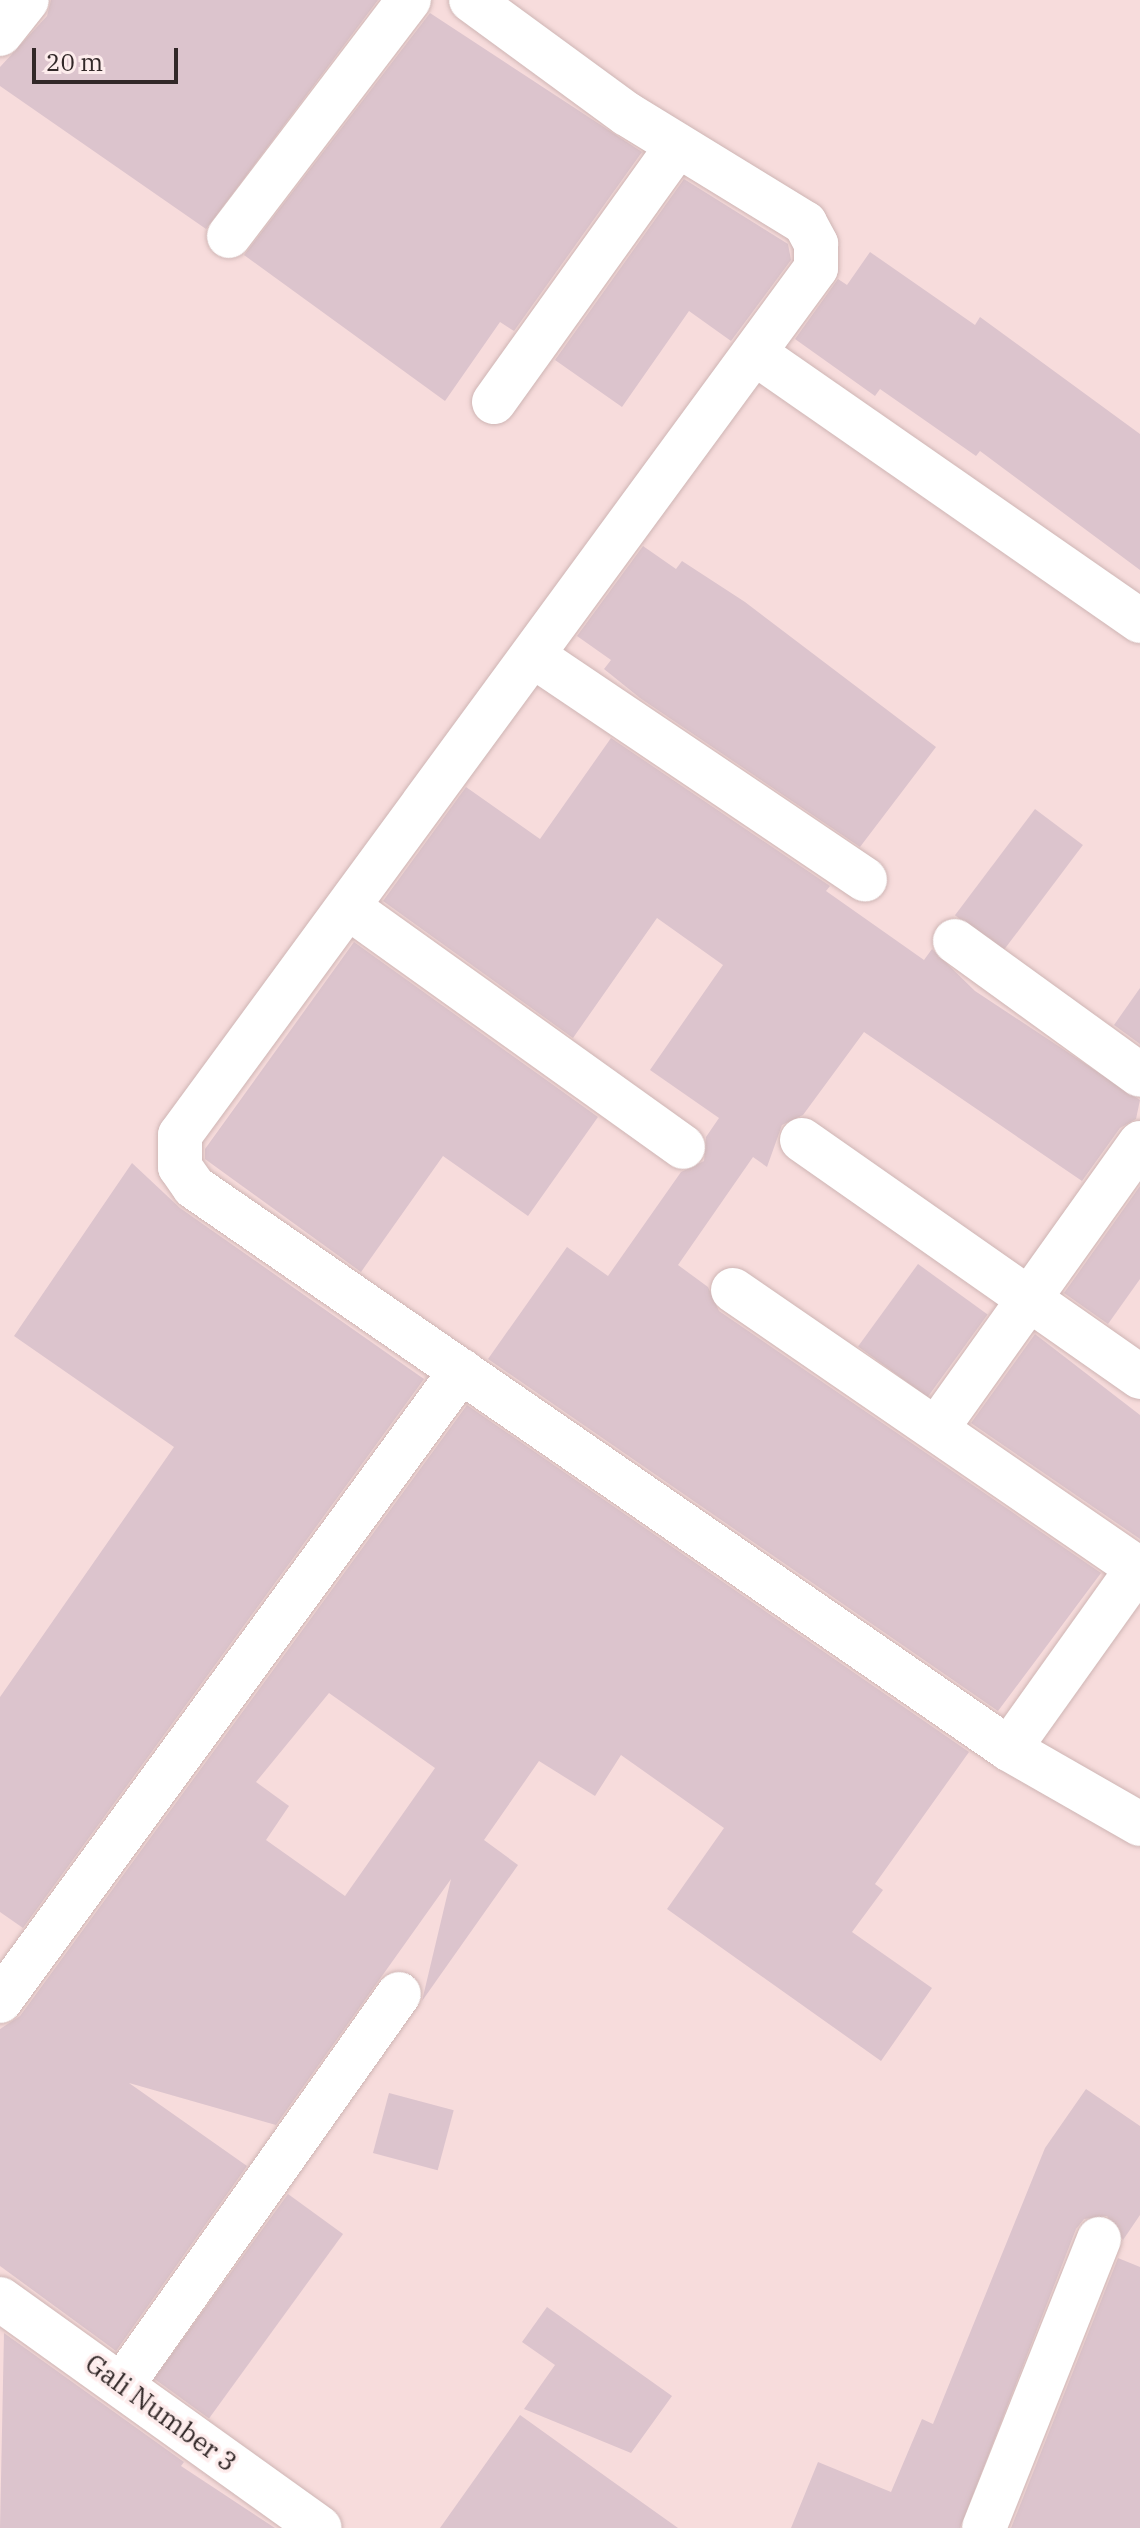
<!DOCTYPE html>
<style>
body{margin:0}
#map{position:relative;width:1140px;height:2528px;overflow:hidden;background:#f7dcdc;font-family:"IBM Plex Serif",serif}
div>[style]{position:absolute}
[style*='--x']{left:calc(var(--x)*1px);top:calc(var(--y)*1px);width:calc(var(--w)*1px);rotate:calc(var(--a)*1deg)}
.building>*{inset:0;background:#dcc4cd;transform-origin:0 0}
.roads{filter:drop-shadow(0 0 2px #ceb5b4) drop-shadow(0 0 2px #ceb5b4)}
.minor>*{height:44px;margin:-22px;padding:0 22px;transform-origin:22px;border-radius:22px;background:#fff}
span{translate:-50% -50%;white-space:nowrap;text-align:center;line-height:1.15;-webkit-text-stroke:7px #fdecec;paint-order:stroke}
.street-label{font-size:26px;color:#322828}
.scale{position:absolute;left:32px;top:48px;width:146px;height:36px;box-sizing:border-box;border:4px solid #322828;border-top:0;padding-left:10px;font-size:24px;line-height:28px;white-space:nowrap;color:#322828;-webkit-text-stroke:6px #fdecec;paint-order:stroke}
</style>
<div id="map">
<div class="building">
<div style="clip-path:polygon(51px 0,378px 0,206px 229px,0 86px,0 67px,47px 16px)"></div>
<div style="clip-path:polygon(430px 13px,642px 152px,514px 331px,500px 322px,445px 401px,244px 255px)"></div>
<div style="clip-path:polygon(684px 179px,788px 244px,791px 260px,731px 341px,689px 311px,622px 407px,555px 360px)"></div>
<div style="clip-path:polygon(870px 252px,975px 325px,980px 317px,1140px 434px,1140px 570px,980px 451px,976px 456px,880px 389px,875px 396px,795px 339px,838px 279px,847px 285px)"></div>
<div style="clip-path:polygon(643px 546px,676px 569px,682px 561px,745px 602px,936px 747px,860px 847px,640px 698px,604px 669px,611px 660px,577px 636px)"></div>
<div style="clip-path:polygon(611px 738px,830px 886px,826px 891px,924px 960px,932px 949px,975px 991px,1140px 1100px,1136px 1119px,1120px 1128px,1082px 1181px,864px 1032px,803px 1115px,782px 1125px,767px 1167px,753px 1157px,678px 1265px,708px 1287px,719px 1311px,1101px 1573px,998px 1711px,488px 1359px,567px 1247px,608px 1276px,681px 1172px,704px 1161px,706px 1137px,719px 1118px,650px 1070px,723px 965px,657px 918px,573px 1038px,383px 901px,466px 787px,540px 839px)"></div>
<div style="left:1035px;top:809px;width:60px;height:133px;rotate:37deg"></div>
<div style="clip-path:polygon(354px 942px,598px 1117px,528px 1216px,443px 1156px,361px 1272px,205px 1159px,205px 1149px)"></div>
<div style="clip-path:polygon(1140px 988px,1140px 1044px,1114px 1025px)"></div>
<div style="clip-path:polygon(132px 1163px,180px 1208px,424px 1379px,23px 1928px,0 1912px,0 1697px,174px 1447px,14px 1336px)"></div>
<div style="clip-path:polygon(1140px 1186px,1140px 1279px,1108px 1324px,1064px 1293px)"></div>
<div style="left:918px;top:1264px;width:86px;height:102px;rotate:36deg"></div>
<div style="clip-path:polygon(1035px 1334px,1140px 1415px,1140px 1539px,971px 1423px)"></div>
<div style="clip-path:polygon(evenodd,467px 1405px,969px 1752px,875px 1884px,883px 1890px,852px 1932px,932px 1988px,881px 2061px,667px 1909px,724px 1828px,621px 1755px,595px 1796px,539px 1761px,484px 1840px,518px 1865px,422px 2001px,451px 1879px,276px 2125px,129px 2083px,247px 2166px,116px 2351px,0 2266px,0 2029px,20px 2016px,467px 1405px,329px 1693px,435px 1768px,345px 1896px,266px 1840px,289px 1806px,256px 1782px,329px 1693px)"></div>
<div style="clip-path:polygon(1086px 2089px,1140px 2126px,1140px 2215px,1123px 2240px,1107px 2216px,1084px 2219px,1076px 2229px,960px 2528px,791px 2528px,818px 2462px,891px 2492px,922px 2419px,933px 2424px,1045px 2148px)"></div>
<div style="left:389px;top:2093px;width:67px;height:62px;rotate:15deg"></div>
<div style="left:288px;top:2194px;width:68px;height:228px;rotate:36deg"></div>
<div style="clip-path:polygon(1118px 2258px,1140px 2267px,1140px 2528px,1011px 2528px)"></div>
<div style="clip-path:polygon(547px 2307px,672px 2396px,631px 2453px,524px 2409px,555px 2365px,522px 2342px)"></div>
<div style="clip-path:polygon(4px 2333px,184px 2462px,181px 2466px,275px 2528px,0 2528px)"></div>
<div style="clip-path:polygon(520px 2415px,612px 2481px,678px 2528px,440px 2528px)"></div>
</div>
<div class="roads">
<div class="minor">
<div style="--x:471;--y:0;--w:193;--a:36.2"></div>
<div style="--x:627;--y:114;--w:209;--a:31.5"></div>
<div style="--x:805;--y:223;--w:24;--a:62"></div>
<div style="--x:816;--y:244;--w:24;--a:90"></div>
<div style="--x:816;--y:268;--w:1075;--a:126.26"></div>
<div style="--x:180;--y:1135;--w:32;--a:90"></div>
<div style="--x:180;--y:1167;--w:24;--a:55"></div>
<div style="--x:194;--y:1187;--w:990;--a:34.59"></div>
<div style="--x:1009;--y:1749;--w:151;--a:29.8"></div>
<div style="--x:0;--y:34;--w:43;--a:-51.5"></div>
<div style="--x:229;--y:236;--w:297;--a:-52.7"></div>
<div style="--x:756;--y:354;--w:468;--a:34.8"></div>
<div style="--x:494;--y:402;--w:315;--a:-54.4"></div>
<div style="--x:535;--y:657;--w:398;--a:34"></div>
<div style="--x:352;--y:910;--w:407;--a:35.6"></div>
<div style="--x:955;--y:941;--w:228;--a:35.9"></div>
<div style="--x:802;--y:1140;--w:413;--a:35"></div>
<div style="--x:733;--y:1290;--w:491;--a:34.5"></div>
<div style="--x:1138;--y:1568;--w:222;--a:125.5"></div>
<div style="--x:937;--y:1428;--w:350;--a:-54.5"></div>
<div style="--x:0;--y:2001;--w:781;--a:-53.81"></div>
<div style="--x:0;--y:2299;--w:393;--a:35.6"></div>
<div style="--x:122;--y:2385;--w:479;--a:-54.7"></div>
<div style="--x:984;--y:2528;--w:311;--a:-68.3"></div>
</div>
</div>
<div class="street-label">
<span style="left:161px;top:2413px;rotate:36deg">Gali Number 3</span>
</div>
<div class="scale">20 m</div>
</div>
